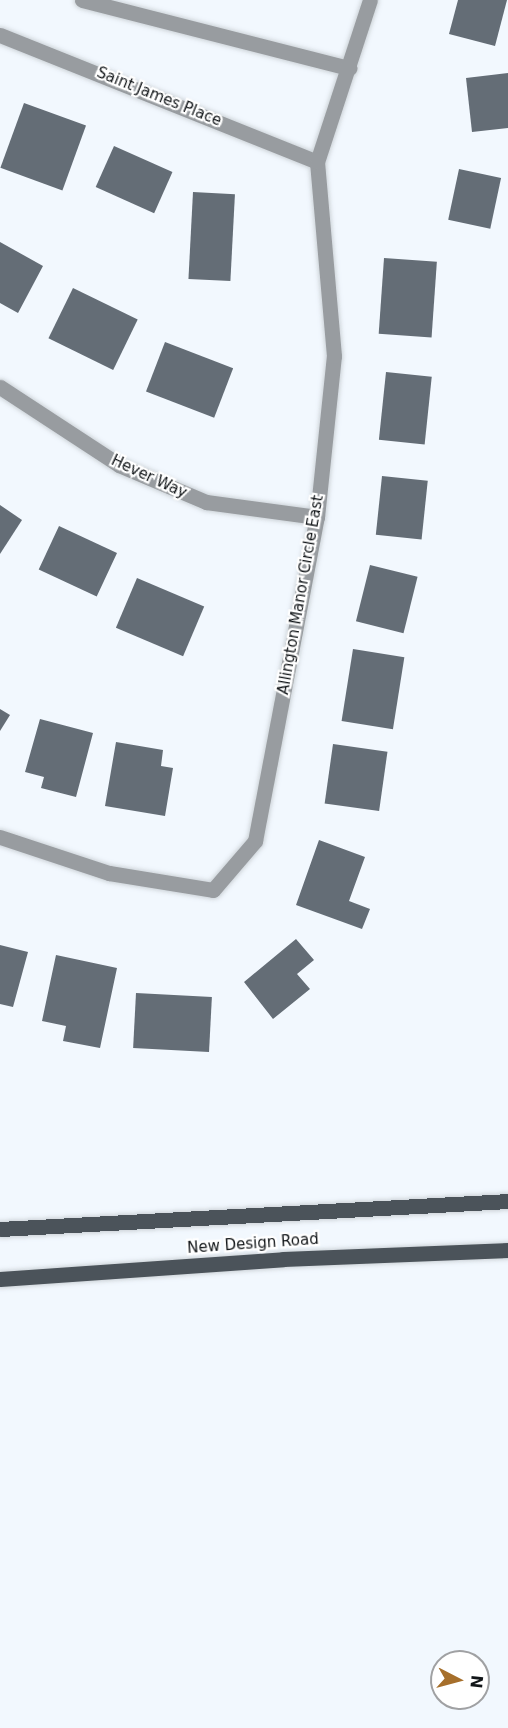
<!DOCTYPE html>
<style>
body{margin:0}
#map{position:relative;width:508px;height:1728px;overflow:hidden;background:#f2f8fe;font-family:"DejaVu Sans",sans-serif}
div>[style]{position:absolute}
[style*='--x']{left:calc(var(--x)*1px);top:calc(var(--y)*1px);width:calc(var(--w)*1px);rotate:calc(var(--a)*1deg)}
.building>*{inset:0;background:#646d76;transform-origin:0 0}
.roads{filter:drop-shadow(0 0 2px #ced4d9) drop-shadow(0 0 2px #ced4d9)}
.minor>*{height:15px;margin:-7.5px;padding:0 7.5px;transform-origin:7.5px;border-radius:7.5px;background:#989ca0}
.major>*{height:15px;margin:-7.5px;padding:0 7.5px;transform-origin:7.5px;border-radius:7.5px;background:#4b535a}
span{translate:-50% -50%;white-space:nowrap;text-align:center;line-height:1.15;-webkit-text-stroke:4.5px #fff;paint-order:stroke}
.street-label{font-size:15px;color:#111518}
.north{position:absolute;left:430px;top:1650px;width:60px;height:60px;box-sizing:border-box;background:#fff;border:2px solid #a0a1a3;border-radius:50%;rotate:96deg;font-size:16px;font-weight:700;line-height:24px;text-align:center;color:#111518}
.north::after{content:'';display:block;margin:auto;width:21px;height:27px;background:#a66f2b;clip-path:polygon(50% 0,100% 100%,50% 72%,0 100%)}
</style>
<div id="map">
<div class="building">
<div style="clip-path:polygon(458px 0,507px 0,495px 46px,449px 34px)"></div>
<div style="clip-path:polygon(508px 73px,508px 128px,472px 132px,466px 78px)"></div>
<div style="left:24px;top:103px;width:66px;height:69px;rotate:20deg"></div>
<div style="left:114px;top:146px;width:64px;height:45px;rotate:24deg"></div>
<div style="left:459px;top:169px;width:43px;height:52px;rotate:12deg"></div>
<div style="left:193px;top:192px;width:42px;height:87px;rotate:3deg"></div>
<div style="clip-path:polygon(0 242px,43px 266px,18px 313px,0 303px)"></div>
<div style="left:384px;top:258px;width:53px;height:76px;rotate:4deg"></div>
<div style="left:73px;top:288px;width:72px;height:56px;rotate:26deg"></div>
<div style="left:165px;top:342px;width:73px;height:53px;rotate:21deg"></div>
<div style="left:386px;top:372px;width:46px;height:68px;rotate:6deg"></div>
<div style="left:382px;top:476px;width:46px;height:59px;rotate:6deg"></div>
<div style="clip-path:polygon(0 505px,22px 520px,0 554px)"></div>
<div style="left:59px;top:526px;width:64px;height:48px;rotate:25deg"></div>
<div style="left:370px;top:565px;width:49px;height:58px;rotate:14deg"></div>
<div style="left:137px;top:578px;width:73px;height:54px;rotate:23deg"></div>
<div style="left:353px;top:649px;width:52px;height:73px;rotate:9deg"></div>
<div style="clip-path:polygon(0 709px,10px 715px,0 731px)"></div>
<div style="clip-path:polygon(40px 719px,93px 733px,76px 797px,41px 788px,44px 777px,25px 772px)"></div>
<div style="clip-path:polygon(116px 742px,163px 750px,161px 766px,173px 768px,165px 816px,105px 806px)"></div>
<div style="left:333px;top:744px;width:55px;height:60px;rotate:8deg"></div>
<div style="clip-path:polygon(319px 840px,365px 857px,349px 901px,370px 909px,362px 929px,296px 905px)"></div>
<div style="clip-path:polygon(296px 939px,314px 960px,297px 974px,310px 989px,273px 1019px,244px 982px)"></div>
<div style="clip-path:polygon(0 945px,28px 952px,13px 1007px,0 1004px)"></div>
<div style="clip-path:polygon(56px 955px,117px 968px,100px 1048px,63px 1041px,66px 1026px,42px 1021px)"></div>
<div style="left:136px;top:993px;width:76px;height:55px;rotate:3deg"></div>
</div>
<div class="roads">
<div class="minor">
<div style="--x:82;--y:0;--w:276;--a:14.3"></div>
<div style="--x:0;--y:35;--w:341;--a:21.8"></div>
<div style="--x:0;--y:387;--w:142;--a:33.2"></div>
<div style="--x:119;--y:465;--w:95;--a:23"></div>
<div style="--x:206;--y:502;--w:112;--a:7.7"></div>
<div style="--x:0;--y:837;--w:115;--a:18.3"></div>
<div style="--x:109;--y:873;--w:105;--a:9.3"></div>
<div style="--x:213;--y:890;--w:65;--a:-49.4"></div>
<div style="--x:255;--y:841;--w:330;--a:-79.2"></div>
<div style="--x:317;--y:517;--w:162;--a:-84"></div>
<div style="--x:334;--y:356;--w:195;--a:-95"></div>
<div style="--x:317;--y:162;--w:170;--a:-71.9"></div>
</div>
<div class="major">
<div style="--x:0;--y:1229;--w:509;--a:-3.15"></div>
<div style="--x:0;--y:1279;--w:284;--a:-4"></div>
<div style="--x:283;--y:1259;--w:225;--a:-2.3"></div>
</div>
</div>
<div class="street-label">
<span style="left:159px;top:97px;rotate:22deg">Saint James Place</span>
<span style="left:149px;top:477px;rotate:25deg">Hever Way</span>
<span style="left:301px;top:595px;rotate:-80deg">Allington Manor Circle East</span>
<span style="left:253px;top:1244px;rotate:-4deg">New Design Road</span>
</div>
<div class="north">N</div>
</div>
